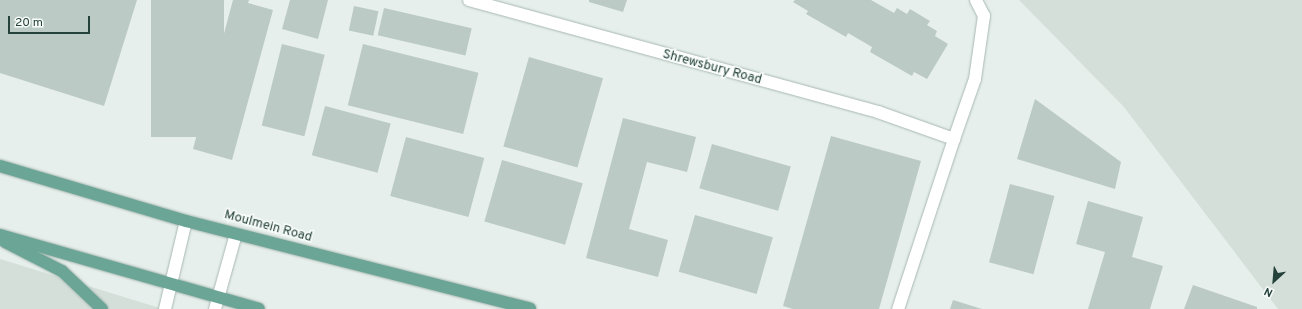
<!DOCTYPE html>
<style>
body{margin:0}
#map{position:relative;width:1302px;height:309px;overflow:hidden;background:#e6efeb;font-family:Overpass,sans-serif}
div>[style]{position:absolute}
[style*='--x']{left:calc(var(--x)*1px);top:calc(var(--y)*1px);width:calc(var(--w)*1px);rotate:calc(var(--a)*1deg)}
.built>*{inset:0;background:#d4dfda}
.building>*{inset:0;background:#bbcac4;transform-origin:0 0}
.roads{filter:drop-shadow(0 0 1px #a8b8b2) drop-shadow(0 0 1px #a8b8b2)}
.lane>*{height:12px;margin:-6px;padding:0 6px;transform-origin:6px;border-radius:6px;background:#fff}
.street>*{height:12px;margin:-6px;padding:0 6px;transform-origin:6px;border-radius:6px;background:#fff}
.primary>*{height:12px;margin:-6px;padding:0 6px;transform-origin:6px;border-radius:6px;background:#6aa596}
span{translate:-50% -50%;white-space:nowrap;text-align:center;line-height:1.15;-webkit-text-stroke:3.5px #f7fbf9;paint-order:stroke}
.street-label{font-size:13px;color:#24423a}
.north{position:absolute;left:1254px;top:261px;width:40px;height:40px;-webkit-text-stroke:3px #f7fbf9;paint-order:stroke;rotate:206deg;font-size:11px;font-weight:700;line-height:16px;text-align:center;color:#24423a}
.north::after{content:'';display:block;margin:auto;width:14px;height:18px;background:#24423a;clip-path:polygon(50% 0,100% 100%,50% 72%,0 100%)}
.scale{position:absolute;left:8px;top:16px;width:82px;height:18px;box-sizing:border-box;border:2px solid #24423a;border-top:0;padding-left:5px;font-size:12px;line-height:14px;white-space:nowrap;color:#24423a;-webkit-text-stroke:3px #f7fbf9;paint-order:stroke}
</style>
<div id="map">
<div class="built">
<div style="clip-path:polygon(1019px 0,1302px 0,1302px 309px,1278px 309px,1124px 107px)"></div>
<div style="clip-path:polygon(0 259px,163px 309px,0 309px)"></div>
</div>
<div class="building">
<div style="clip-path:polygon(0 0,137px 0,104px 106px,0 73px)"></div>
<div style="left:151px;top:0;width:73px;height:137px"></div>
<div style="clip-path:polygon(233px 0,249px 0,248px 3px,273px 10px,232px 160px,193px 149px)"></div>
<div style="clip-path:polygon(290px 0,328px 0,318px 39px,282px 29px)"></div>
<div style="clip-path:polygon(589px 0,627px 0,623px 12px,589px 2px)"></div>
<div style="clip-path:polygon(795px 0,871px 0,894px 13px,897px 8px,907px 14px,910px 9px,930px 21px,927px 25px,937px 31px,935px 36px,948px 44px,927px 79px,914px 72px,912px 76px,870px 52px,872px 47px,848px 33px,846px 37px,806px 14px,808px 11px,793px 2px)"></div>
<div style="left:354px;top:6px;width:25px;height:25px;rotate:12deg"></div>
<div style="left:384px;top:8px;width:90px;height:28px;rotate:13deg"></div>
<div style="left:282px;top:44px;width:44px;height:84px;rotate:14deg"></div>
<div style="left:363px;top:44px;width:119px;height:63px;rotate:14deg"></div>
<div style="left:529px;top:57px;width:77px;height:93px;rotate:16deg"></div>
<div style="clip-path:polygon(1035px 99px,1121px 162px,1115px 189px,1017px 159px)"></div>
<div style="left:325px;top:106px;width:68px;height:51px;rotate:15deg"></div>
<div style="clip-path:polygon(623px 118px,696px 137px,687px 172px,647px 162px,629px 229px,668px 240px,658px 277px,586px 258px)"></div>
<div style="clip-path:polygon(831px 136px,921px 161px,879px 309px,793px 309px,783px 306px)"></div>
<div style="left:406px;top:137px;width:81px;height:61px;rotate:15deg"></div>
<div style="left:712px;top:144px;width:82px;height:46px;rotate:16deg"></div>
<div style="left:502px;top:160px;width:84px;height:64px;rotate:16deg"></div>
<div style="left:1010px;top:184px;width:46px;height:81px;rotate:15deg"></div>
<div style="clip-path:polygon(1088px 201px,1143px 217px,1132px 257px,1163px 266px,1150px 309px,1088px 309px,1105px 252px,1076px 244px)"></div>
<div style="left:695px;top:215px;width:81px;height:59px;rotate:16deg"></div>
<div style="clip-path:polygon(1193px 285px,1257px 307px,1257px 309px,1184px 309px)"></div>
<div style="clip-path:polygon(953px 300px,982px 309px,950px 309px)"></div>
</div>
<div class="roads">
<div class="lane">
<div style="--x:954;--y:139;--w:64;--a:-70.7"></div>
<div style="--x:975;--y:79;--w:64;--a:-81.9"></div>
<div style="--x:984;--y:16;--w:18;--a:-117"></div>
</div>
<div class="street">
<div style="--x:469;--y:0;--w:424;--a:15.3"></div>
<div style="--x:878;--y:112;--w:81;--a:19.6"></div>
<div style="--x:954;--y:139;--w:179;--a:108.2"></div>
<div style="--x:165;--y:309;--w:90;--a:-76.6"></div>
<div style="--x:215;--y:309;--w:78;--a:-74.4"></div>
</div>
<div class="primary">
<div style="--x:0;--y:166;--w:194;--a:16.5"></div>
<div style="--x:186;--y:221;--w:355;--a:14.3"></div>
<div style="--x:0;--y:235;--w:269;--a:15.9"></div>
<div style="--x:5;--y:242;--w:64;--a:27"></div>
<div style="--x:62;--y:271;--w:55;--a:43.5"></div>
</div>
</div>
<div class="street-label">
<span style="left:712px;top:68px;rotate:15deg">Shrewsbury Road</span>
<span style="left:268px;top:227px;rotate:15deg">Moulmein Road</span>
</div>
<div class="north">N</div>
<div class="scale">20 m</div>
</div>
